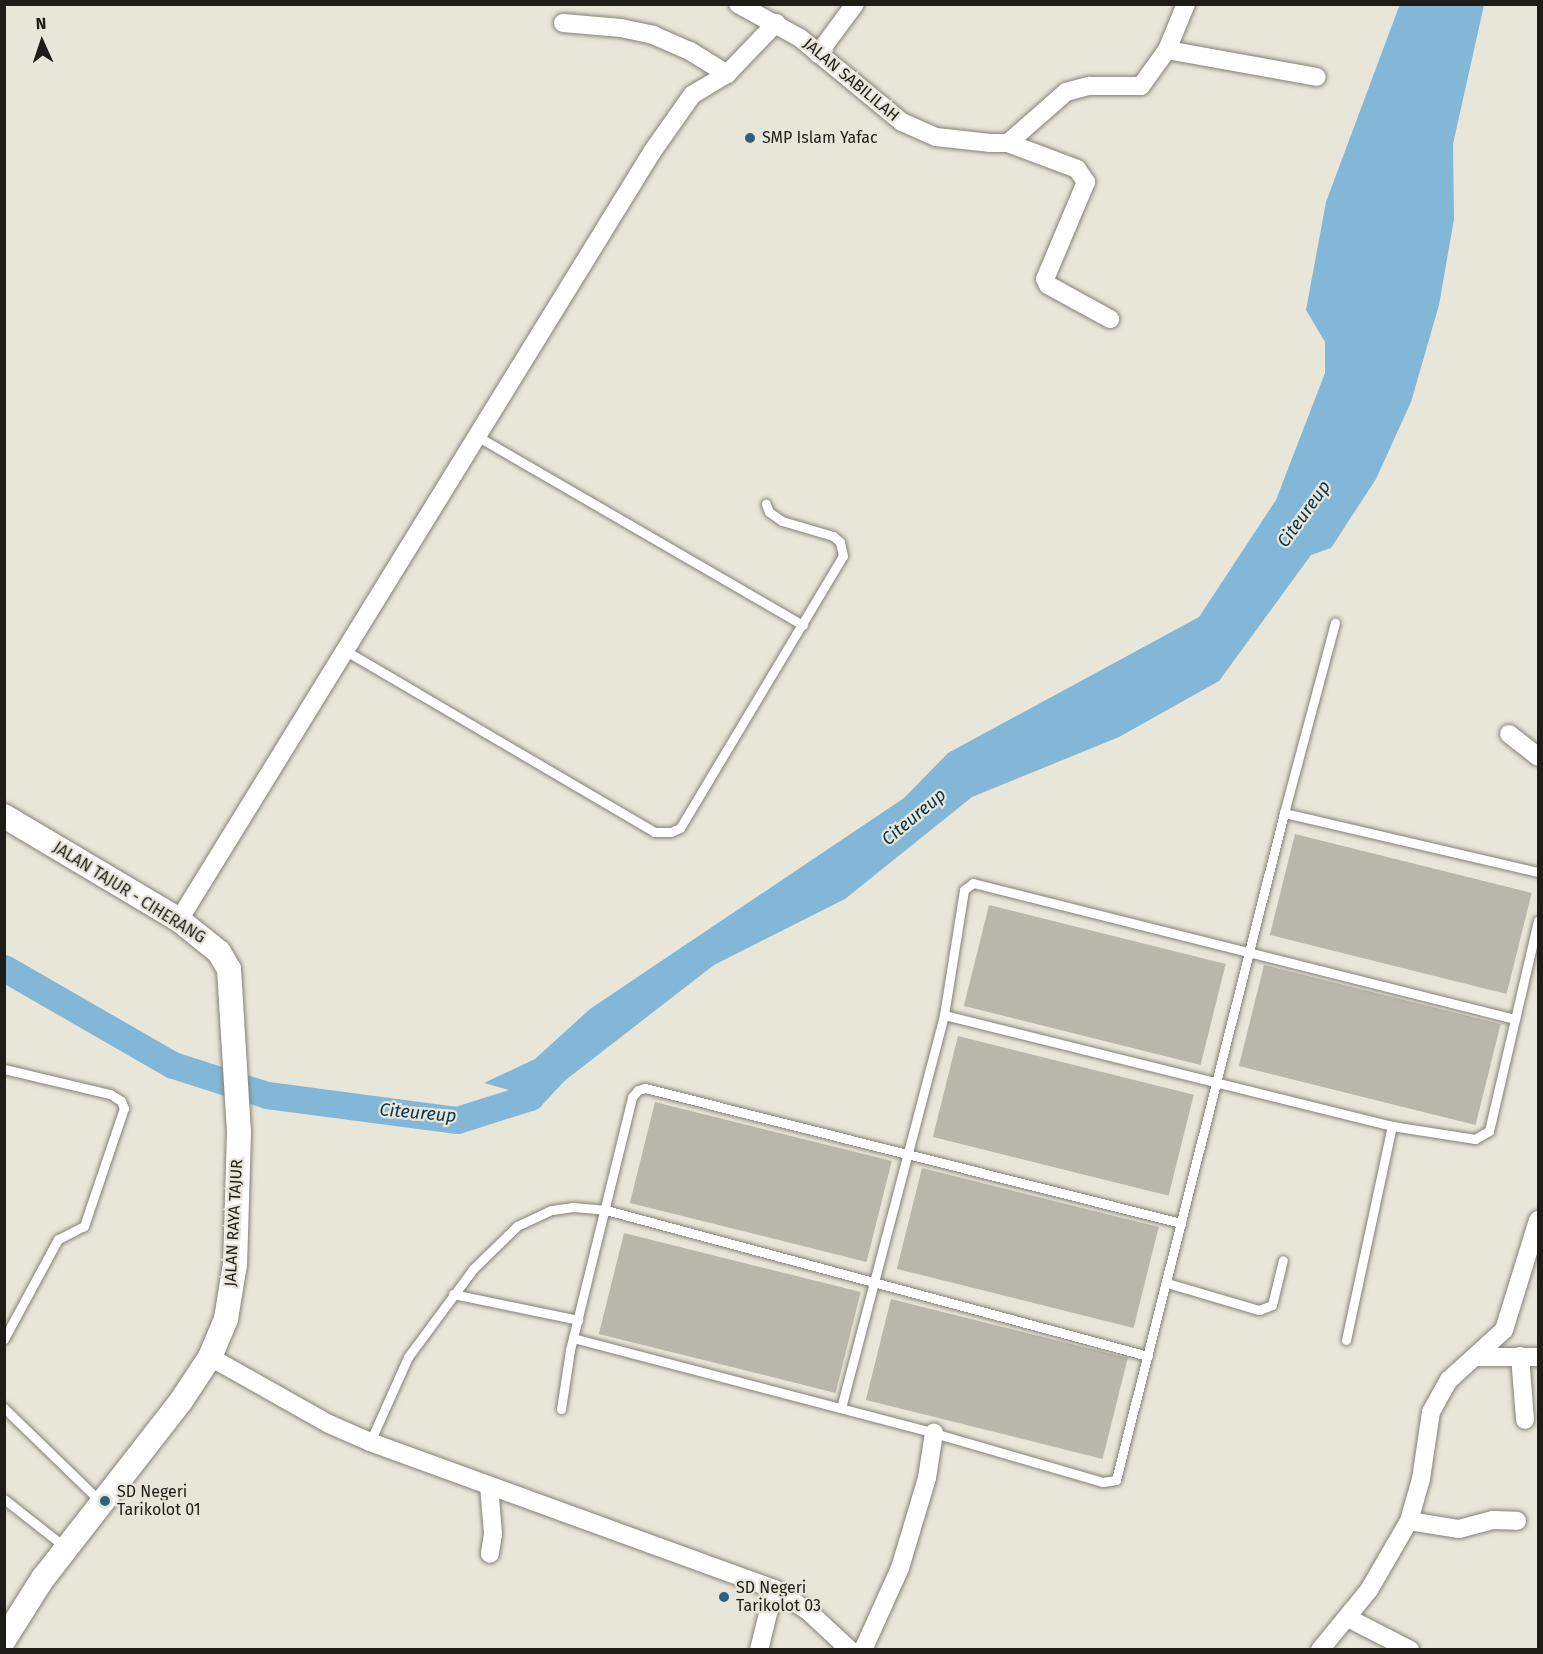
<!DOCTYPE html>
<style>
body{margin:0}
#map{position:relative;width:1543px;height:1654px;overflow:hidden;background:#e8e5d9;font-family:"Fira Sans",sans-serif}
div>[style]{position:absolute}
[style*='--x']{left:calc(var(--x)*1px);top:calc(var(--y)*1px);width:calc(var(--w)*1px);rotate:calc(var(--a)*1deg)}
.water>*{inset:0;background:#82b7d8}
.river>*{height:27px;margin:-13.5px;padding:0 13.5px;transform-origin:13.5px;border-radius:13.5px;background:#82b7d8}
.building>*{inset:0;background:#b9b7ab;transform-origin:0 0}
.roads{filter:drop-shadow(0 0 2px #838176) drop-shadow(0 0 2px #838176)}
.service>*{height:9px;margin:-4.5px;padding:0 4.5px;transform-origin:4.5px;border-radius:4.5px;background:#fff}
.minor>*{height:18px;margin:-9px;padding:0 9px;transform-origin:9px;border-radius:9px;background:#fff}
.secondary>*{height:24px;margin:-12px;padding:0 12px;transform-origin:12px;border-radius:12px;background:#fff}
.dots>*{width:16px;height:16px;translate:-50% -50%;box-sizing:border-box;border:3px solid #e8e5d9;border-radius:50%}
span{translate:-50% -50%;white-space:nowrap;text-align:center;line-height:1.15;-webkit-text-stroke:4.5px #e8e5d9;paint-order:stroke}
.street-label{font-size:16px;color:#1d1c17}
.poi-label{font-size:16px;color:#1d1c17}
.left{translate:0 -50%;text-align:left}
.water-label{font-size:18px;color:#06344b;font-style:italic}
.frame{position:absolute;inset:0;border:6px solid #1d1c17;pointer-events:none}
.north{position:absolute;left:12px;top:12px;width:60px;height:60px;-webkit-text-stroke:4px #e8e5d9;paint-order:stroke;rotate:357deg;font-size:16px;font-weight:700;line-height:24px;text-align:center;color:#1d1c17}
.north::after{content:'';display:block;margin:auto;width:21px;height:27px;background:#1d1c17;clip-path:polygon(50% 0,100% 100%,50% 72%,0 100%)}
</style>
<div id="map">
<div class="water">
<div style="clip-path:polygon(1400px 4px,1484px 5px,1453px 144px,1454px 219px,1439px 305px,1411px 402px,1376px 479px,1331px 548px,1311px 555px,1219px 681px,1119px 737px,972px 797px,845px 899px,714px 965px,541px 1099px,484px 1083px,535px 1059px,590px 1009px,904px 798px,948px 753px,1199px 617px,1276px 500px,1325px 373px,1325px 342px,1306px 310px,1326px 202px)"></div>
</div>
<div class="river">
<div style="--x:4;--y:968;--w:195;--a:29.9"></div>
<div style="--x:173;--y:1065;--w:99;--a:17.7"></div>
<div style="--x:267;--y:1095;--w:192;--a:7.5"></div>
<div style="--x:457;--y:1120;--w:77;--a:-17.5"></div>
<div style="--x:530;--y:1097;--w:38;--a:-47"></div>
</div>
<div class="building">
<div style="left:1295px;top:834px;width:244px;height:104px;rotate:14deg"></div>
<div style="left:989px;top:905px;width:244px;height:104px;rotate:14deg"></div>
<div style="left:1264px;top:965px;width:244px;height:104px;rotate:14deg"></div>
<div style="left:958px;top:1036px;width:243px;height:104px;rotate:14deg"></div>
<div style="left:655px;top:1102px;width:244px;height:104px;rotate:14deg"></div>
<div style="left:922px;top:1168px;width:244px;height:104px;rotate:14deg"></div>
<div style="left:624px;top:1233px;width:244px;height:104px;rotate:14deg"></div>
<div style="left:891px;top:1299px;width:244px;height:104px;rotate:14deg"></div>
</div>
<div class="roads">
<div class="service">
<div style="--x:475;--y:435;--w:379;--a:30.1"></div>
<div style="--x:346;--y:651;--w:357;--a:30.4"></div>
<div style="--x:654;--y:832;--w:17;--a:0"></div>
<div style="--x:671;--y:832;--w:10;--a:-24"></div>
<div style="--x:680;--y:828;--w:317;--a:-59.1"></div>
<div style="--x:843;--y:556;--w:14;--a:-102"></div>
<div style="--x:840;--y:542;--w:9;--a:-139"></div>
<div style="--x:833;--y:536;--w:53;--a:-163.6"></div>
<div style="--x:782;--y:521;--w:16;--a:-145"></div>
<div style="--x:769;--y:512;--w:9;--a:-111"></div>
<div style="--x:1284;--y:813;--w:197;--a:-75"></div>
<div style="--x:944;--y:1015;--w:127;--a:-80.9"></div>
<div style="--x:964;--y:890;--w:11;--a:-38"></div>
<div style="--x:973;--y:883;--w:559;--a:14.09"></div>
<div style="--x:4;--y:1069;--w:109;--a:13.3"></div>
<div style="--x:110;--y:1094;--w:13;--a:32"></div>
<div style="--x:121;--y:1101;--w:8;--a:67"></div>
<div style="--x:124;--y:1108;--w:125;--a:108.7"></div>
<div style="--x:84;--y:1226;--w:29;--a:153"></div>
<div style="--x:58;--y:1239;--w:114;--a:118.4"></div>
<div style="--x:1167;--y:1283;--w:96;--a:16.4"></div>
<div style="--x:1259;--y:1310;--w:14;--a:-21"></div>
<div style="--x:1272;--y:1305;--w:46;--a:-76.3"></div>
<div style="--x:453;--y:1294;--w:128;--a:11.7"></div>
<div style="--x:573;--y:1338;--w:373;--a:14.7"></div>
<div style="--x:934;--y:1433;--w:176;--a:16.2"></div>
<div style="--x:1103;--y:1482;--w:13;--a:-9"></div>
<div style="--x:1116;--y:1480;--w:688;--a:-75.86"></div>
<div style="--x:1284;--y:813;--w:261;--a:13.1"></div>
<div style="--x:1346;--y:1340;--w:219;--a:-77.9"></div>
<div style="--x:4;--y:1408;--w:135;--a:44.1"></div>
<div style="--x:841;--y:1408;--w:406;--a:-75.3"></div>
<div style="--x:944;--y:1015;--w:462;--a:13.9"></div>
<div style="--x:1392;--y:1126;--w:84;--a:8.9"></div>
<div style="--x:1475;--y:1139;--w:16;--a:-30"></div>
<div style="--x:1489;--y:1131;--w:216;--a:-76.9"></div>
<div style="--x:561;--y:1409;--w:60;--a:-81.3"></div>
<div style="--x:570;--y:1350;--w:260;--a:-76.2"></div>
<div style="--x:632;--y:1097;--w:9;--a:-49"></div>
<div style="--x:638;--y:1090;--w:7;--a:-16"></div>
<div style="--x:645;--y:1088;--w:553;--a:14.14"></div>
<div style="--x:370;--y:1442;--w:93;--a:-65.9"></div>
<div style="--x:408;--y:1357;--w:109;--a:-53.5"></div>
<div style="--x:473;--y:1269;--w:62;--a:-44.3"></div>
<div style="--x:517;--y:1226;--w:38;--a:-25"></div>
<div style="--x:552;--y:1210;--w:21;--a:-8"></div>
<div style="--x:573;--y:1207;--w:33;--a:5"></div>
<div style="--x:606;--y:1210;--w:561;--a:15.08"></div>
<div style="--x:4;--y:1499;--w:78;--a:38.2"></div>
</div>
<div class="minor">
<div style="--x:738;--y:4;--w:71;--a:28.7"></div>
<div style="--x:800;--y:38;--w:132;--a:39.5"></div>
<div style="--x:902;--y:122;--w:37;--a:24"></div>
<div style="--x:936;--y:137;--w:55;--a:6.2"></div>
<div style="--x:991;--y:143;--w:17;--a:0"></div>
<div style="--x:1008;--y:143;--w:77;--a:-41.3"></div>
<div style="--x:1066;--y:92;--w:24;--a:-15"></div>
<div style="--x:1089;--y:86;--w:52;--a:0"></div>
<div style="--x:1141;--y:86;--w:44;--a:-54.2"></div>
<div style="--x:1167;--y:50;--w:50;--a:-67.6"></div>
<div style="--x:563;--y:23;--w:58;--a:4.9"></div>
<div style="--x:621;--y:28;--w:33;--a:12"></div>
<div style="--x:653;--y:35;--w:40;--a:23.4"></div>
<div style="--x:690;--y:51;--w:44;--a:31.9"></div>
<div style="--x:1167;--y:50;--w:152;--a:10.2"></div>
<div style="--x:818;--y:54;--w:62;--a:-53.5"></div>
<div style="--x:1008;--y:143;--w:74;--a:20.6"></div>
<div style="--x:1077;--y:169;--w:16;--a:55"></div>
<div style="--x:1086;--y:182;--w:105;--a:112.9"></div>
<div style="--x:1045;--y:279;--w:7;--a:63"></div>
<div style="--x:1048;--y:285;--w:71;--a:28.7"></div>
<div style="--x:1509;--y:734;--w:37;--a:38"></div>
<div style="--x:179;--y:920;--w:902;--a:-58.37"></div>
<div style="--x:652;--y:152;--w:70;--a:-54.9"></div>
<div style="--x:692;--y:95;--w:41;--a:-31"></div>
<div style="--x:727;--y:74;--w:71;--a:-46.1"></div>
<div style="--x:1520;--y:1356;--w:64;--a:85.5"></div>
<div style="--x:210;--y:1357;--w:137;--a:29.4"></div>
<div style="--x:329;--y:1424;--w:45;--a:23.7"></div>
<div style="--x:370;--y:1442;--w:430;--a:20"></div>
<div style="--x:774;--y:1589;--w:40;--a:32.9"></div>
<div style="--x:808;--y:1611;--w:57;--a:42.9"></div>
<div style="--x:1478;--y:1357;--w:60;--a:0"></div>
<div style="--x:489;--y:1486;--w:48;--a:85.2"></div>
<div style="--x:493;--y:1534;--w:20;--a:99"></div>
<div style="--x:1409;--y:1521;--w:51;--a:9.1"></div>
<div style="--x:1459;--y:1529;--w:35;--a:-15"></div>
<div style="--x:1493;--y:1520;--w:24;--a:2"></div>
<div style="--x:1348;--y:1618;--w:70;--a:27.3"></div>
<div style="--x:759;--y:1650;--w:63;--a:-76.2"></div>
<div style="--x:863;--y:1650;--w:90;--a:-65.7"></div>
<div style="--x:900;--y:1568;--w:94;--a:-73.3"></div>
<div style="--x:927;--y:1478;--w:46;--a:-81.2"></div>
<div style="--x:1320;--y:1650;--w:77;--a:-50.8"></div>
<div style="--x:1369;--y:1590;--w:80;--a:-59.9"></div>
<div style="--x:1409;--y:1521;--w:44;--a:-74.1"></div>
<div style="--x:1421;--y:1479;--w:68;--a:-81.5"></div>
<div style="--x:1431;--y:1412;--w:37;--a:-61"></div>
<div style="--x:1449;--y:1380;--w:74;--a:-42.3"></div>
<div style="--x:1504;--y:1330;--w:115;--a:-72.8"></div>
</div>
<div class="secondary">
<div style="--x:4;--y:816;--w:204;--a:30.7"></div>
<div style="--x:179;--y:920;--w:51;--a:38.7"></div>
<div style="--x:219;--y:952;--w:20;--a:60"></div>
<div style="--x:229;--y:969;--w:163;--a:86.5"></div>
<div style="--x:239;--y:1132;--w:132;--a:91.7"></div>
<div style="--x:235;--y:1264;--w:56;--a:99.3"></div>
<div style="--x:226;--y:1319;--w:41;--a:112.8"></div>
<div style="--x:210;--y:1357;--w:53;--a:123.4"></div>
<div style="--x:181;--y:1401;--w:224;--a:127.9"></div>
<div style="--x:43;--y:1578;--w:73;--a:122.2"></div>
</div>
</div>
<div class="dots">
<div style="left:750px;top:138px;background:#2f617f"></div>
<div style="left:105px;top:1501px;background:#2f617f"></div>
<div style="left:724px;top:1597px;background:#2f617f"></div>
</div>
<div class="street-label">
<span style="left:851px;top:80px;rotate:40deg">JALAN SABILILAH</span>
<span style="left:129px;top:893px;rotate:32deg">JALAN TAJUR - CIHERANG</span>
<span style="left:234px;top:1223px;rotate:-87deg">JALAN RAYA TAJUR</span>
</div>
<div class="poi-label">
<span class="left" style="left:762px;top:138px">SMP Islam Yafac</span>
<span class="left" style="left:117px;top:1501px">SD Negeri<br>Tarikolot 01</span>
<span class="left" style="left:736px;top:1597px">SD Negeri<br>Tarikolot 03</span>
</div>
<div class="water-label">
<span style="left:1304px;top:514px;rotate:-54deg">Citeureup</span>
<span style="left:914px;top:817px;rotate:-40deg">Citeureup</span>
<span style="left:418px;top:1113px;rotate:5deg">Citeureup</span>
</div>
<div class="frame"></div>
<div class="north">N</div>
</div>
